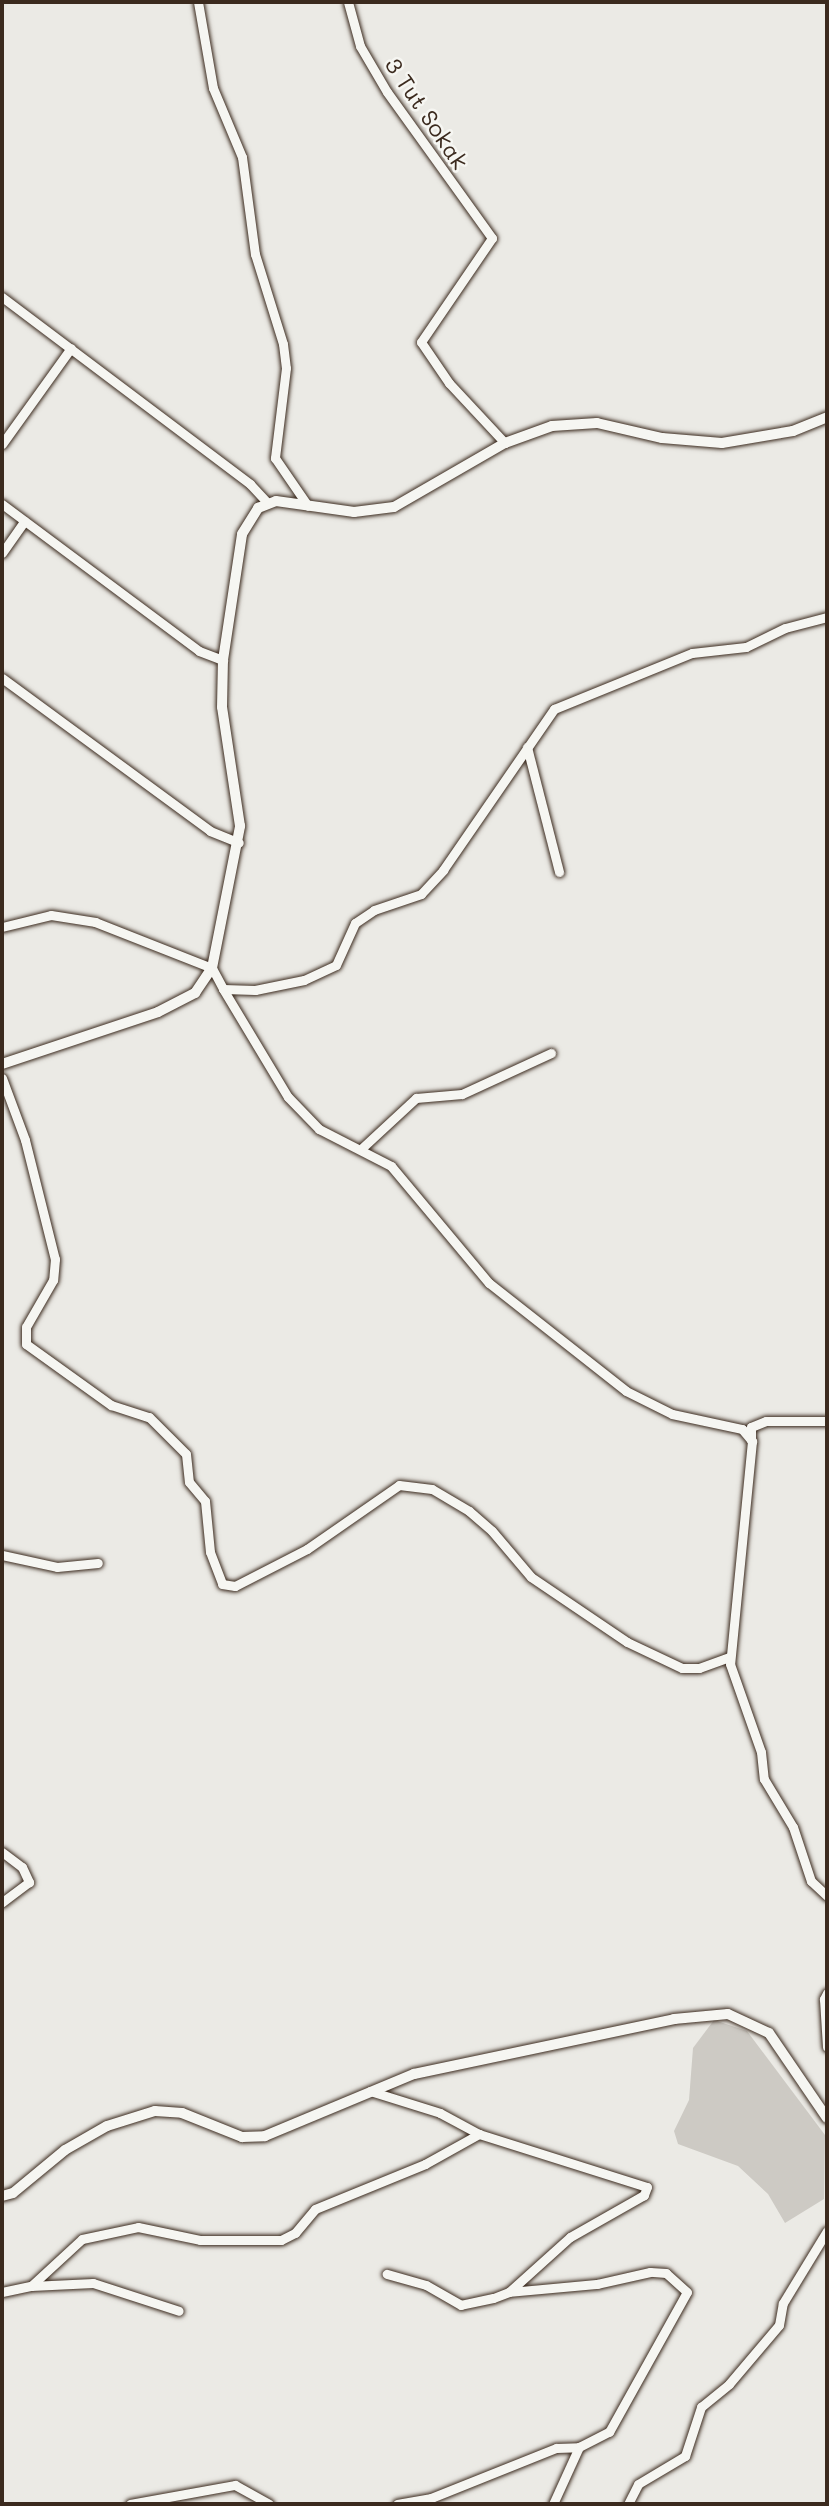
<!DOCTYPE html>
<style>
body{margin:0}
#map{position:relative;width:829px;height:2506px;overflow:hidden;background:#ebeae5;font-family:Mali,sans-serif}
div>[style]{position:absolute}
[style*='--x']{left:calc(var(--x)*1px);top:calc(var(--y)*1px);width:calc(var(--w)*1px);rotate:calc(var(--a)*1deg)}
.green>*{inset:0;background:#cdcac4}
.roads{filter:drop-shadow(0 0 2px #3b2a1e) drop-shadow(0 0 2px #3b2a1e)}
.minor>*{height:9px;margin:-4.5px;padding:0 4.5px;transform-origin:4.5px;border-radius:4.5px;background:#f6f6f2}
.tertiary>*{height:10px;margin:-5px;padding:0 5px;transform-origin:5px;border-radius:5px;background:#f6f6f2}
span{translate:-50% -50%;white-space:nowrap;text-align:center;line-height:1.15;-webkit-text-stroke:5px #f6f6f2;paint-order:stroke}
.street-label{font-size:23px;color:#3b2a1e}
.frame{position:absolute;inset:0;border:4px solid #3b2a1e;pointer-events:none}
</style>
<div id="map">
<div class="green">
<div style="clip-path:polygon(714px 2020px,747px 2031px,825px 2135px,824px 2199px,785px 2223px,768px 2194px,738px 2166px,678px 2144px,674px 2131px,689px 2100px,693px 2048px)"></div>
</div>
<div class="roads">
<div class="minor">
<div style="--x:198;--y:2;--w:87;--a:80.1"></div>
<div style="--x:213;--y:88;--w:75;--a:67.2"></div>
<div style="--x:242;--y:157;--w:98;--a:82.4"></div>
<div style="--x:255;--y:254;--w:94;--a:72.7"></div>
<div style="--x:283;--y:344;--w:24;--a:83"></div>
<div style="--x:286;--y:368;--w:91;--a:97"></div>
<div style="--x:275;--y:458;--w:58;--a:55.5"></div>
<div style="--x:348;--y:2;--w:46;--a:74.7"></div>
<div style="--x:360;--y:46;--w:53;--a:59.6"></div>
<div style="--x:387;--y:92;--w:180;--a:54.3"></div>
<div style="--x:492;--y:238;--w:126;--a:124.3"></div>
<div style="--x:421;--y:342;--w:50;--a:55.7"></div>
<div style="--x:449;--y:383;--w:82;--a:47"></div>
<div style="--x:2;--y:297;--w:311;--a:37"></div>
<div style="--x:250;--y:484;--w:26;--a:47"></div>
<div style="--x:2;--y:444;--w:118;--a:-54.3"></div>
<div style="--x:2;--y:504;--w:246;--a:36.7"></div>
<div style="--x:199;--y:651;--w:26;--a:21"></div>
<div style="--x:2;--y:553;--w:39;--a:-55"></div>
<div style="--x:2;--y:678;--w:258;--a:36.3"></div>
<div style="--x:210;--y:831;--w:31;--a:22"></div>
<div style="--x:527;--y:747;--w:129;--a:75.6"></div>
<div style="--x:2;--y:927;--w:50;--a:-13.8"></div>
<div style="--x:51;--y:915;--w:45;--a:9"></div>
<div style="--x:95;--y:922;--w:126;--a:21.5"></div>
<div style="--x:212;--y:968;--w:24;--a:62"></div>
<div style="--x:223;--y:989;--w:32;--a:2"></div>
<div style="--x:255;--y:990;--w:50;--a:-11.5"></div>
<div style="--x:304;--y:980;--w:35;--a:-25"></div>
<div style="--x:336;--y:965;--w:46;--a:-65.7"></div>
<div style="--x:355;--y:923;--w:23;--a:-34"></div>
<div style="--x:374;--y:910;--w:50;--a:-18.8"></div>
<div style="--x:421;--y:894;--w:33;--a:-47"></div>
<div style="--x:443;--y:870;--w:196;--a:-55.4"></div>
<div style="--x:554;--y:709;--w:149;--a:-22.1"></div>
<div style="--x:692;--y:653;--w:54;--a:-6.3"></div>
<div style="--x:746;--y:647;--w:43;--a:-26"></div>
<div style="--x:785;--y:628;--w:43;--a:-14.7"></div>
<div style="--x:223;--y:989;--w:126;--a:59"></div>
<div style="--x:288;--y:1097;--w:45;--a:45.9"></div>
<div style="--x:319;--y:1129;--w:81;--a:27.2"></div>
<div style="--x:391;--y:1166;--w:153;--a:50.1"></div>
<div style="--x:489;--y:1283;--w:174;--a:38.2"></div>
<div style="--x:626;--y:1391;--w:51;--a:26.6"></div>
<div style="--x:672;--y:1414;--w:72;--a:12.1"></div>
<div style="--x:742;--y:1429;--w:16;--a:50"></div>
<div style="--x:752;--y:1441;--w:224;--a:95.6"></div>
<div style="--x:730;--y:1664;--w:93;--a:70.6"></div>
<div style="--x:761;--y:1752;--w:27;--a:84"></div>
<div style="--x:764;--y:1779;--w:56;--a:58.9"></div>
<div style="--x:793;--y:1827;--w:57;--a:71.6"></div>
<div style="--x:811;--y:1881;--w:22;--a:43"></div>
<div style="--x:2;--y:1078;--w:66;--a:69.6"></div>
<div style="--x:25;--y:1140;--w:123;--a:75.9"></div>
<div style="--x:55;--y:1259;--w:21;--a:95"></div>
<div style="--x:53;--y:1280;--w:54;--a:119.9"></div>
<div style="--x:26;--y:1327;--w:17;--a:90"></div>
<div style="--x:26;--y:1344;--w:105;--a:35.7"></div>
<div style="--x:111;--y:1405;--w:40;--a:18"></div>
<div style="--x:149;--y:1417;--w:52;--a:45"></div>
<div style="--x:186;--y:1454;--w:28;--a:84"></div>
<div style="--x:189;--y:1482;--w:25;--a:50"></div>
<div style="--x:205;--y:1501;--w:51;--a:84.4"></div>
<div style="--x:210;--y:1552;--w:34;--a:69"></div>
<div style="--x:222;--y:1584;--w:13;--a:9"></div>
<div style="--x:235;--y:1586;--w:81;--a:-27.2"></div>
<div style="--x:307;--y:1549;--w:112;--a:-34.8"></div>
<div style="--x:399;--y:1485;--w:33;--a:7"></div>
<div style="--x:432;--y:1489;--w:43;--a:30.7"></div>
<div style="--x:469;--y:1511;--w:30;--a:41"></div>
<div style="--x:492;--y:1531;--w:60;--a:49.7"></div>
<div style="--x:531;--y:1577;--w:116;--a:34.1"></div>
<div style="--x:627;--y:1642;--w:61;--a:25.3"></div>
<div style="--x:682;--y:1668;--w:17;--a:0"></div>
<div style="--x:699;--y:1668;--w:33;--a:-20"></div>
<div style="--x:362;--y:1148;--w:74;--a:-42.8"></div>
<div style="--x:416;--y:1098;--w:46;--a:-5"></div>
<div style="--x:462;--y:1094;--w:98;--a:-24.7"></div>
<div style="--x:751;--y:1440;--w:13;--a:-90"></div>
<div style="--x:751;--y:1427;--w:16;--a:-22"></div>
<div style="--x:766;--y:1421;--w:61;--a:0"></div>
<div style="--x:2;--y:1555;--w:56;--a:12.3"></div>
<div style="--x:57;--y:1567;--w:41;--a:-5.6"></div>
<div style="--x:2;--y:1852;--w:25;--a:37"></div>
<div style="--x:22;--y:1867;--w:17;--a:65"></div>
<div style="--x:29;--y:1882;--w:34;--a:143"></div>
<div style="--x:827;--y:1993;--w:7;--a:117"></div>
<div style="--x:824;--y:1999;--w:48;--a:86.4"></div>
<div style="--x:370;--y:2091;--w:73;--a:17.4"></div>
<div style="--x:440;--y:2113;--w:44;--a:28.3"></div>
<div style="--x:479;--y:2134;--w:176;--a:17.5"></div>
<div style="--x:647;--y:2187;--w:9;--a:111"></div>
<div style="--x:644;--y:2195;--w:85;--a:150.4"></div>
<div style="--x:570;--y:2237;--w:82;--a:138"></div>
<div style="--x:509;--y:2292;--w:17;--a:159"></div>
<div style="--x:493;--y:2298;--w:33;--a:168"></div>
<div style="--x:461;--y:2305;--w:40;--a:-150.3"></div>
<div style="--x:426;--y:2285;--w:41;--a:-164.2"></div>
<div style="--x:31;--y:2286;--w:62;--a:-2.8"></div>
<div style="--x:93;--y:2283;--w:90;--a:18"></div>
<div style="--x:2;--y:2292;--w:30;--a:-12"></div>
<div style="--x:31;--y:2286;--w:69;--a:-42.7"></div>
<div style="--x:82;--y:2239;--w:57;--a:-12.1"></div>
<div style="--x:138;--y:2227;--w:63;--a:11.8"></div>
<div style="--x:200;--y:2240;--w:81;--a:0"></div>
<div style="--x:281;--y:2240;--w:16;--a:-27"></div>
<div style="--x:295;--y:2233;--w:31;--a:-50"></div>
<div style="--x:315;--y:2209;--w:119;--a:-22.2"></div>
<div style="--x:425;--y:2164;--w:62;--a:-29.1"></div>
<div style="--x:130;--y:2504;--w:107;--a:-10.3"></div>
<div style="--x:235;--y:2485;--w:39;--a:29"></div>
<div style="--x:397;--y:2504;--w:35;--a:-10"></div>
<div style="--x:431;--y:2498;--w:135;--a:-21.8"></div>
<div style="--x:556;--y:2448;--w:23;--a:-2"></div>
<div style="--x:579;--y:2447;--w:34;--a:-27"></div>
<div style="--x:609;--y:2432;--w:160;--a:-60.9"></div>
<div style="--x:687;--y:2292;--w:28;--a:-138"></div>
<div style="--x:666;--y:2273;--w:16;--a:-176"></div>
<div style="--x:650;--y:2272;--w:54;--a:167.2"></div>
<div style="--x:597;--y:2284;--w:88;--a:174.8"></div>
<div style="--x:553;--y:2504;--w:63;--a:-65.5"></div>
<div style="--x:628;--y:2504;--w:22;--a:-63"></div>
<div style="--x:638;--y:2484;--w:55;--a:-30.8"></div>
<div style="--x:685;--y:2456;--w:52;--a:-71.9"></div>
<div style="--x:701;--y:2407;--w:36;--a:-39"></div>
<div style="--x:729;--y:2384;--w:77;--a:-49.7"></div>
<div style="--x:779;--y:2325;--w:22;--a:-80"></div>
<div style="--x:783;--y:2303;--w:84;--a:-58.6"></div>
</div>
<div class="tertiary">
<div style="--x:2;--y:1064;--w:164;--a:-18.4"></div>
<div style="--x:158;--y:1012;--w:42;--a:-27.2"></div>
<div style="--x:195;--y:993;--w:30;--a:-56"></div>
<div style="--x:212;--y:968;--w:145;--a:-78.8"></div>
<div style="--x:240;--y:826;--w:120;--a:-98.6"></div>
<div style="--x:222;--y:707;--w:47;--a:-88.8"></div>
<div style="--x:223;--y:660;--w:127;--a:-81.4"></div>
<div style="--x:242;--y:534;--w:31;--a:-58"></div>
<div style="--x:258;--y:508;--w:19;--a:-21"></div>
<div style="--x:276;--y:501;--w:79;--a:8"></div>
<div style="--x:354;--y:512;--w:40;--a:-7.1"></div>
<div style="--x:394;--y:507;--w:128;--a:-30"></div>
<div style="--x:505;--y:443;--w:50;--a:-19.9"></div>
<div style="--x:552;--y:426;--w:45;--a:-3.8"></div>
<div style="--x:597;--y:423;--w:67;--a:13"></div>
<div style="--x:662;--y:438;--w:60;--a:4.8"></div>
<div style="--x:722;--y:443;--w:72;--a:-9.6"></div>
<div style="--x:793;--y:431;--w:37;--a:-22"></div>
<div style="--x:2;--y:2196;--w:11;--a:-15"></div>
<div style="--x:13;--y:2193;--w:67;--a:-39.6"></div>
<div style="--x:65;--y:2150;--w:48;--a:-29.7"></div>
<div style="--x:107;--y:2126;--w:50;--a:-17.4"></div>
<div style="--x:155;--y:2111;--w:27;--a:4"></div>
<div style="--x:182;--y:2113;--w:65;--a:21.8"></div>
<div style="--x:242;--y:2137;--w:23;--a:-2"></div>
<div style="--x:265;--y:2136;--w:161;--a:-22.6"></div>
<div style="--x:414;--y:2074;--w:266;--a:-11.9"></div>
<div style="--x:674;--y:2019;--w:54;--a:-5.3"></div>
<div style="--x:728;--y:2014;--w:45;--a:24.9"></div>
<div style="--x:769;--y:2033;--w:103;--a:55.7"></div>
</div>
</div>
<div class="street-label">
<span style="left:427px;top:113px;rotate:56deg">3 Tut Sokak</span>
</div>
<div class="frame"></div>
</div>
